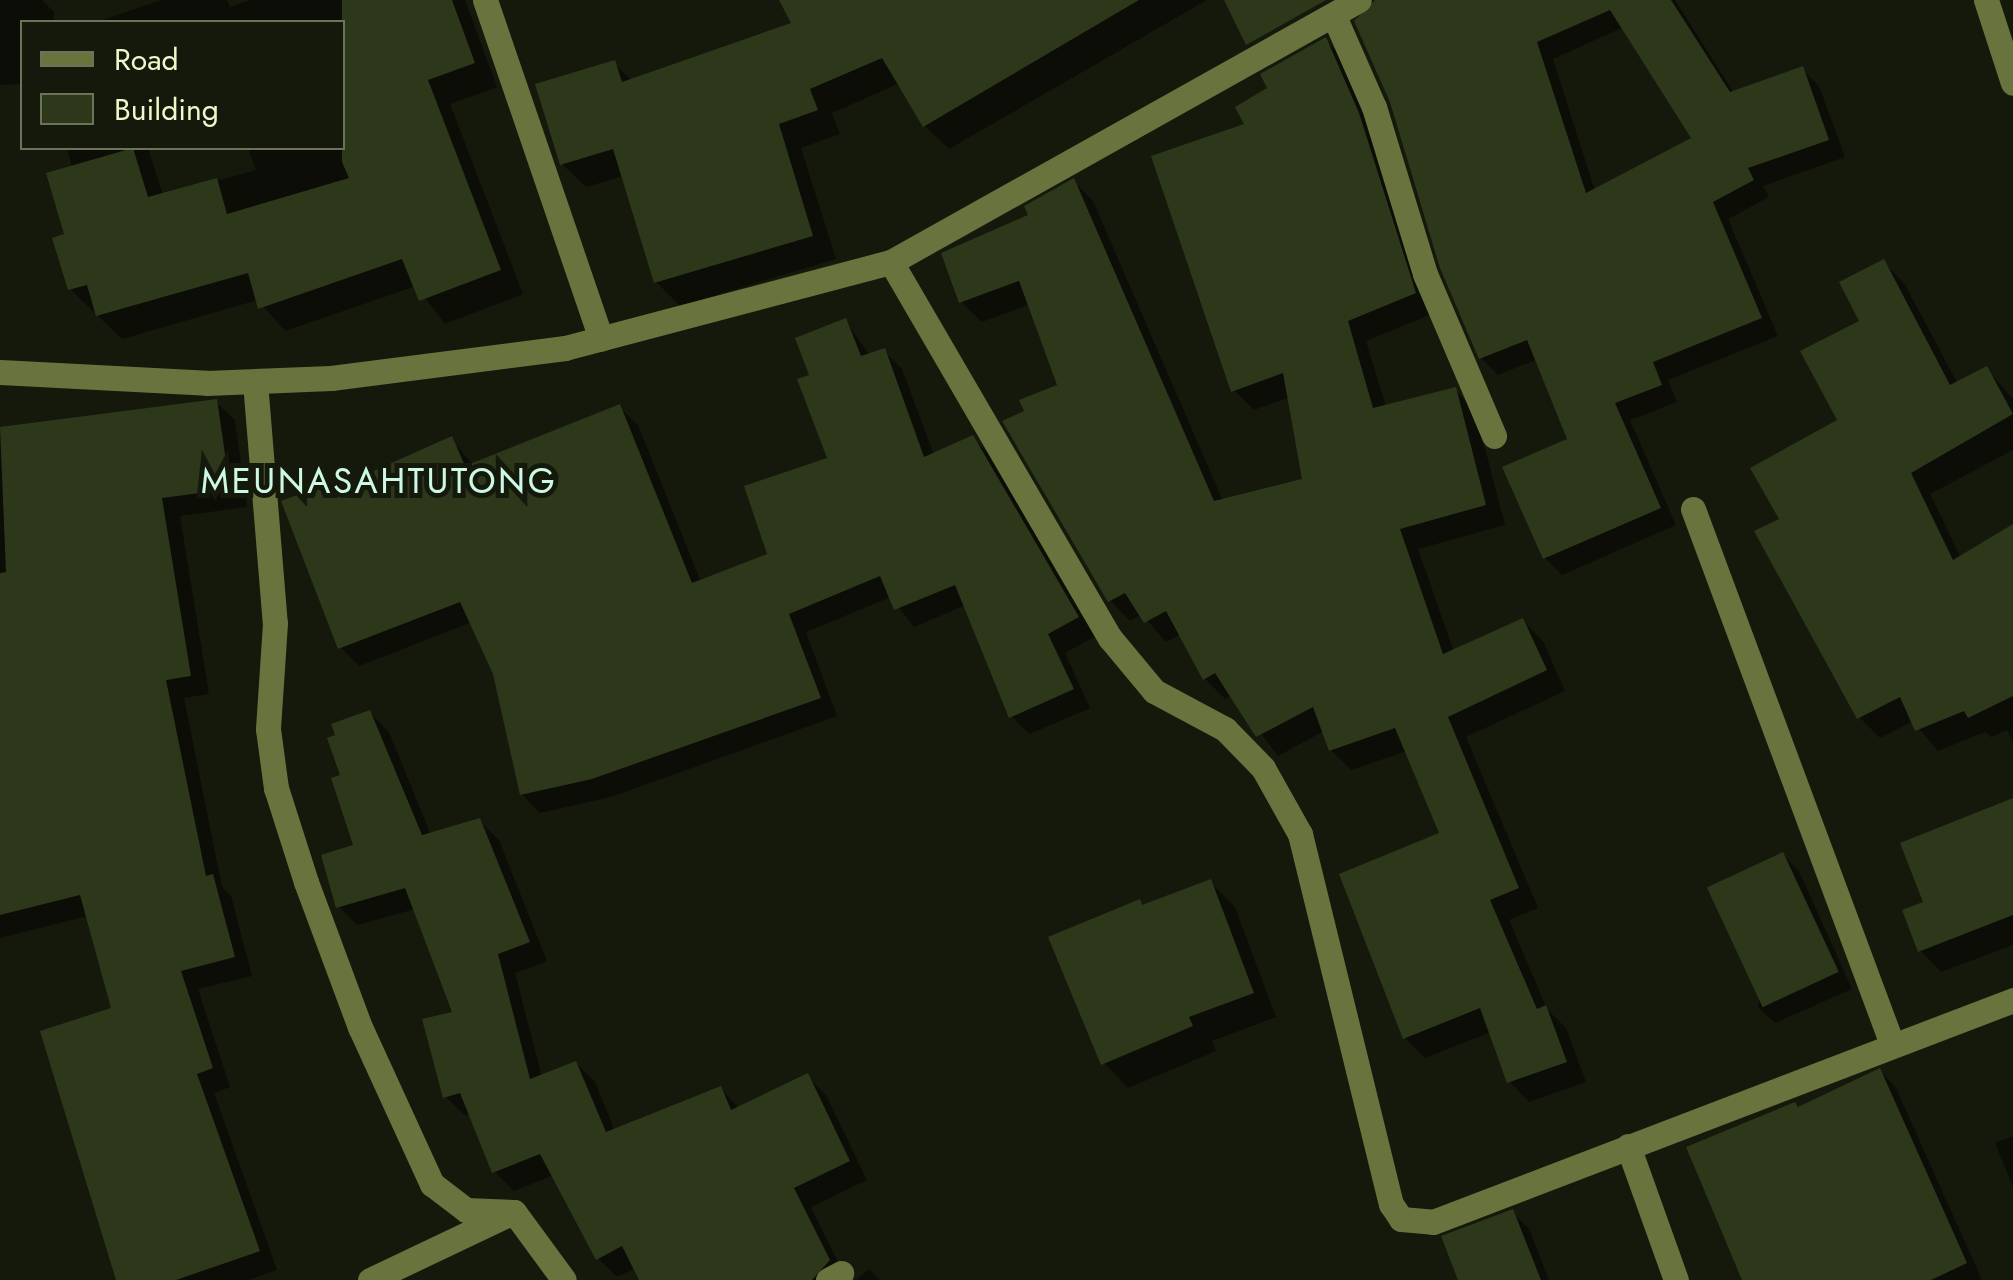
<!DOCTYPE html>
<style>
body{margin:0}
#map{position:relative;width:2013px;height:1280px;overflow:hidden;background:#15190c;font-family:Jost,sans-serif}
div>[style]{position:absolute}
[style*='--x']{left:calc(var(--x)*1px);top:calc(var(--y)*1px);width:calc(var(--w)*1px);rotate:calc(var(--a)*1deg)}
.shadow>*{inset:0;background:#0007}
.building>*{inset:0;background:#2d381b;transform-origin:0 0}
.minor>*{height:25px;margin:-12.5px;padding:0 12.5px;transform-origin:12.5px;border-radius:12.5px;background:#68733d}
span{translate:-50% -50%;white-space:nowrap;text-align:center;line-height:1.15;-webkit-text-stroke:10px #15190c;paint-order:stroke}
.quarter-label{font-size:35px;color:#cdf9e4;letter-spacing:2.5px}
.legend{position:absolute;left:20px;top:20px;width:325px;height:130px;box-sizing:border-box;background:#15190c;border:2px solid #6b7358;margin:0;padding:12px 18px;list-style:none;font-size:30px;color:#ecf9cb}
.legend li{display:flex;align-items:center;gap:20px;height:50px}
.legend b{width:50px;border:2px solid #6b7358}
</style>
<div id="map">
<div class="shadow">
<div style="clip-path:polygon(0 0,42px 0,54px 12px,54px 22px,22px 22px,22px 84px,0 85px)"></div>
<div style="clip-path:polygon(161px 0,227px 0,230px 7px,250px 0,465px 0,497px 87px,450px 104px,523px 294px,445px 324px,416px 286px,285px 331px,258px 300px,122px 339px,70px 289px,72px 167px,67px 148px,148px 148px,163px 195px,256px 170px,248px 148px,342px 148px,342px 22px,97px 22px)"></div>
<div style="clip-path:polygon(782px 0,1207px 0,949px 149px,925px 126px,900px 83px,832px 113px,840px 134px,801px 148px,836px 259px,680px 306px,656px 282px,624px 176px,586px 187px,562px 164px,614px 63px,632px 81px,794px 25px)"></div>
<div style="clip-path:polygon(evenodd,1412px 0,1675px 0,1734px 93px,1802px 69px,1819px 86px,1845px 157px,1763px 186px,1769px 197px,1728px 219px,1778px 336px,1668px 380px,1677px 402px,1630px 420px,1676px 525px,1562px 575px,1545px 558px,1570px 440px,1538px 359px,1498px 375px,1481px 358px,1412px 0,1624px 27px,1695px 139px,1595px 191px,1553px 59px,1624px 27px)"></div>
<div style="clip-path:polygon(1325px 40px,1345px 60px,1434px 313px,1366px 341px,1386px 407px,1455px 390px,1475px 410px,1505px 525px,1418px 549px,1454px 652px,1523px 621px,1543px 641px,1565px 691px,1466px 737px,1538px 908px,1509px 920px,1547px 1009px,1566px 1028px,1586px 1082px,1529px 1102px,1509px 1081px,1491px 1032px,1425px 1058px,1405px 1038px,1442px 834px,1407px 751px,1351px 770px,1331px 750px,1324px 731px,1278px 756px,1232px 695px,1225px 699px,1205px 679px,1181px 634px,1166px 642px,1142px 614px,1130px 621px,1110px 600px,1027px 413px,1060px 387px,1030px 304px,982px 322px,961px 302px,1032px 216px,1073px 181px,1093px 201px,1223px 501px,1305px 481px,1290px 397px,1254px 410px,1234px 390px,1248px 125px,1270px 89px)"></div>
<div style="clip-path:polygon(1883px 262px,1904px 283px,1958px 384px,1987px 369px,2013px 399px,2013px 450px,1930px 494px,1961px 558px,2013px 527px,2013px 743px,2007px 730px,1991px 737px,1985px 732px,1938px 751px,1913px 721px,1880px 738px,1859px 717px,1782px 520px,1840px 421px)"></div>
<div style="clip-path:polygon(846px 321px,870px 356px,884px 351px,902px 369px,934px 455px,972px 438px,991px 456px,1096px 636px,1065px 653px,1090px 708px,1030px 734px,1011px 716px,966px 605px,914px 627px,891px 597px,806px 632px,837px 716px,611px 797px,540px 813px,522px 794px,495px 673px,472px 622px,359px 666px,340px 647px,342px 488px,451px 439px,473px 465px,619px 407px,638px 425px,701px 582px,770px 555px,830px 460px,812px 376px)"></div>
<div style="clip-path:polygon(216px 402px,235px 420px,247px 507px,180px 516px,209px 694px,184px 698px,222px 887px,231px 896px,252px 976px,198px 989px,230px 1087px,214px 1093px,277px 1270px,248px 1280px,120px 1280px,114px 1010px,88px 916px,0 938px,0 430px)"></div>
<div style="clip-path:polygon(370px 713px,389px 732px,431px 835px,480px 821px,499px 840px,547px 961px,515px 973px,542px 1077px,576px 1063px,595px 1082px,615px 1131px,721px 1089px,740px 1109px,807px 1076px,826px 1095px,867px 1180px,811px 1207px,847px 1280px,642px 1280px,636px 1268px,617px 1277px,598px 1258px,554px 1175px,514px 1191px,495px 1172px,471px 1114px,464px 1115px,445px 1096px,455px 1014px,415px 909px,357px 925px,338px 906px,357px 847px,344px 776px)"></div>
<div style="clip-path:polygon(2013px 801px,2013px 945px,1941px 972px,1921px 951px,1905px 912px,1926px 903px)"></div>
<div style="clip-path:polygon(1783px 855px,1799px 871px,1852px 989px,1775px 1023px,1758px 1007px)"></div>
<div style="clip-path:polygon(1210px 882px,1235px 907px,1276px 1017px,1212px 1041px,1216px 1051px,1128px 1088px,1104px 1063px,1139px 902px,1144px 907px)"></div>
<div style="clip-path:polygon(1880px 1071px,1896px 1088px,1982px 1280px,1745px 1280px,1799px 1109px)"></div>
<div style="clip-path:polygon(2013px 1136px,2013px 1187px,1995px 1143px)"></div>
<div style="clip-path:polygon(1512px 1212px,1529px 1229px,1549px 1280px,1460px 1280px)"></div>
<div style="clip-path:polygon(869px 1269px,880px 1280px,856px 1280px)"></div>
</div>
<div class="building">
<div style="clip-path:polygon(342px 0,452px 0,475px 63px,428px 80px,501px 270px,419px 301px,402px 259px,258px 309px,248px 273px,96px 316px,87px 285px,68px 290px,52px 238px,64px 234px,46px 173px,133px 148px,148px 197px,217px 178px,227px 214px,349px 178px,342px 162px)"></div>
<div style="clip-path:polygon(779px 0,1139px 0,923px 127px,882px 58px,810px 89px,818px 110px,779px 124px,813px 236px,654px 283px,613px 149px,560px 165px,535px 84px,615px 60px,622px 82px,791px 23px)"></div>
<div style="clip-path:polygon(1224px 0,1326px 0,1246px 45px)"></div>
<div style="clip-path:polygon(evenodd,1375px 0,1671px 0,1730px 92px,1803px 66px,1829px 140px,1748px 168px,1754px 180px,1713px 202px,1762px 318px,1653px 362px,1662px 385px,1615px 403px,1661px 508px,1543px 559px,1502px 467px,1567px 439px,1527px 340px,1479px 359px,1440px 268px,1390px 102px,1354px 21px,1375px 0,1610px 10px,1691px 138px,1586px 193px,1537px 42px,1610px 10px)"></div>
<div style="clip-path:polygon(1326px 37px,1359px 113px,1416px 293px,1348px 321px,1373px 408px,1456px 387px,1486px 505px,1400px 529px,1443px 654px,1523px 618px,1547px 670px,1448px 717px,1519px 888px,1490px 900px,1537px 1009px,1546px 1005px,1567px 1062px,1507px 1083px,1480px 1008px,1403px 1039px,1339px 874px,1439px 833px,1395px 728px,1329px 751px,1313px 707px,1256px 737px,1215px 673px,1203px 680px,1166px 611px,1144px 623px,1125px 593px,1108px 602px,1002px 421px,1024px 411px,1019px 400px,1057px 385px,1019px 281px,959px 303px,941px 253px,1028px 215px,1024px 206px,1074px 178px,1214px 501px,1302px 479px,1283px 373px,1231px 392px,1151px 156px,1244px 124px,1235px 107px,1267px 88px,1260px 74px)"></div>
<div style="clip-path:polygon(1884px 259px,1950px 385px,1987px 366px,2013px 414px,1911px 473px,1953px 560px,2013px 524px,2013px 696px,1968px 718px,1964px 711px,1915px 731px,1900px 697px,1857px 719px,1754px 531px,1779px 519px,1750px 468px,1837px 420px,1800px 351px,1859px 321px,1839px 282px)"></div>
<div style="clip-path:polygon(846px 318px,861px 356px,885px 348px,924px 457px,973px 435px,1079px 617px,1048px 634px,1074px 689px,1009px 718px,955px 585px,894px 610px,880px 576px,789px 614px,821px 698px,592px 779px,520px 795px,493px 674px,460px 602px,338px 649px,281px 501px,337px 480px,340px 486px,452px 436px,465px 466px,620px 404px,692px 583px,767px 554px,744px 486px,827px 458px,797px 379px,809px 375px,795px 338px)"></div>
<div style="clip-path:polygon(217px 399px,230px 489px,162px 498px,191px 676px,166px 680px,206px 876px,213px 874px,235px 957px,181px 971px,213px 1068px,197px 1074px,260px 1251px,176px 1280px,116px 1280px,40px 1031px,111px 1008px,80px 895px,0 915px,0 573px,6px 572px,0 427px)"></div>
<div style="clip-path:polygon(370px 710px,422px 835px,480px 818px,530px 942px,498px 954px,530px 1079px,576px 1061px,606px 1132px,721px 1086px,731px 1110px,808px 1073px,850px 1161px,794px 1188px,830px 1260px,812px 1280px,639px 1280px,622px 1246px,596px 1260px,540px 1154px,492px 1173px,460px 1093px,443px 1098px,422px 1019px,452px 1012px,405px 888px,336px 908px,321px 855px,353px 845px,331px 778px,340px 775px,327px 738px,335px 735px,331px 724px)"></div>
<div style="clip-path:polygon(2013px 798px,2013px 915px,1918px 952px,1902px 910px,1923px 902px,1900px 843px)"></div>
<div style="left:1783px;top:852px;width:132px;height:84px;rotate:65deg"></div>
<div style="clip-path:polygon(1211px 879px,1254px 993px,1189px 1017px,1193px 1026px,1101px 1065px,1048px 937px,1140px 899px,1142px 905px)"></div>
<div style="clip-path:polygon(1880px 1068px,1967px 1263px,1931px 1280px,1742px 1280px,1686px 1147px,1795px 1102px,1798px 1107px)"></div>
<div style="clip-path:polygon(1513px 1209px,1541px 1280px,1458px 1280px,1441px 1236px)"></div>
</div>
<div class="minor">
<div style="--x:485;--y:0;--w:358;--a:71.1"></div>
<div style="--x:1986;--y:0;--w:87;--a:72"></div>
<div style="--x:1334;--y:16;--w:99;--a:66.3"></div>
<div style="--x:1374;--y:107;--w:175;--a:73"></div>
<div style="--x:1425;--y:274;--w:176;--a:66.9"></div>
<div style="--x:891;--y:262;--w:435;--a:59.8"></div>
<div style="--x:1110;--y:638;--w:69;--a:50.3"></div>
<div style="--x:1154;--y:691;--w:81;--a:28.2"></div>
<div style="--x:1225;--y:729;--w:54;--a:45.7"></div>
<div style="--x:1263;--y:768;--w:76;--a:60.7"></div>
<div style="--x:1300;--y:834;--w:381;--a:76.2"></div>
<div style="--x:1391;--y:1204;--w:18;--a:56"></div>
<div style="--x:1401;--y:1219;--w:32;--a:5"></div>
<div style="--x:1433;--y:1222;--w:621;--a:-20.94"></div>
<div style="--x:0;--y:372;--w:207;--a:3"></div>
<div style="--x:207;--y:383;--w:124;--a:-2.3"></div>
<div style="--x:331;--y:378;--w:236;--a:-7.3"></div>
<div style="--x:565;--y:348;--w:337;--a:-14.8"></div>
<div style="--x:891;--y:262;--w:536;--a:-29.24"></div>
<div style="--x:255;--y:382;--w:242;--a:85.3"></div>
<div style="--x:275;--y:623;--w:106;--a:93.8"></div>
<div style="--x:268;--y:729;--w:60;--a:82.3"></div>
<div style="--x:276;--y:788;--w:99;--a:72.3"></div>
<div style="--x:306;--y:882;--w:155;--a:69.6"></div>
<div style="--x:360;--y:1027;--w:173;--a:65.4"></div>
<div style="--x:432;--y:1184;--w:43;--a:37.4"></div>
<div style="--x:466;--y:1210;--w:48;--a:2.4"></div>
<div style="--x:514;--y:1212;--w:84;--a:53.7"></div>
<div style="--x:1693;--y:509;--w:571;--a:69.6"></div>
<div style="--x:1628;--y:1146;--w:142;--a:70.3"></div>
<div style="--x:370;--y:1280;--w:149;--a:-25.4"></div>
<div style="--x:828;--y:1280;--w:15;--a:-28"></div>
</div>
<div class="quarter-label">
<span style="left:379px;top:481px">MEUNASAHTUTONG</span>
</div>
<ul class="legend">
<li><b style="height:12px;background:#68733d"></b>Road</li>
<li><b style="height:28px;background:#2d381b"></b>Building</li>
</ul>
</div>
